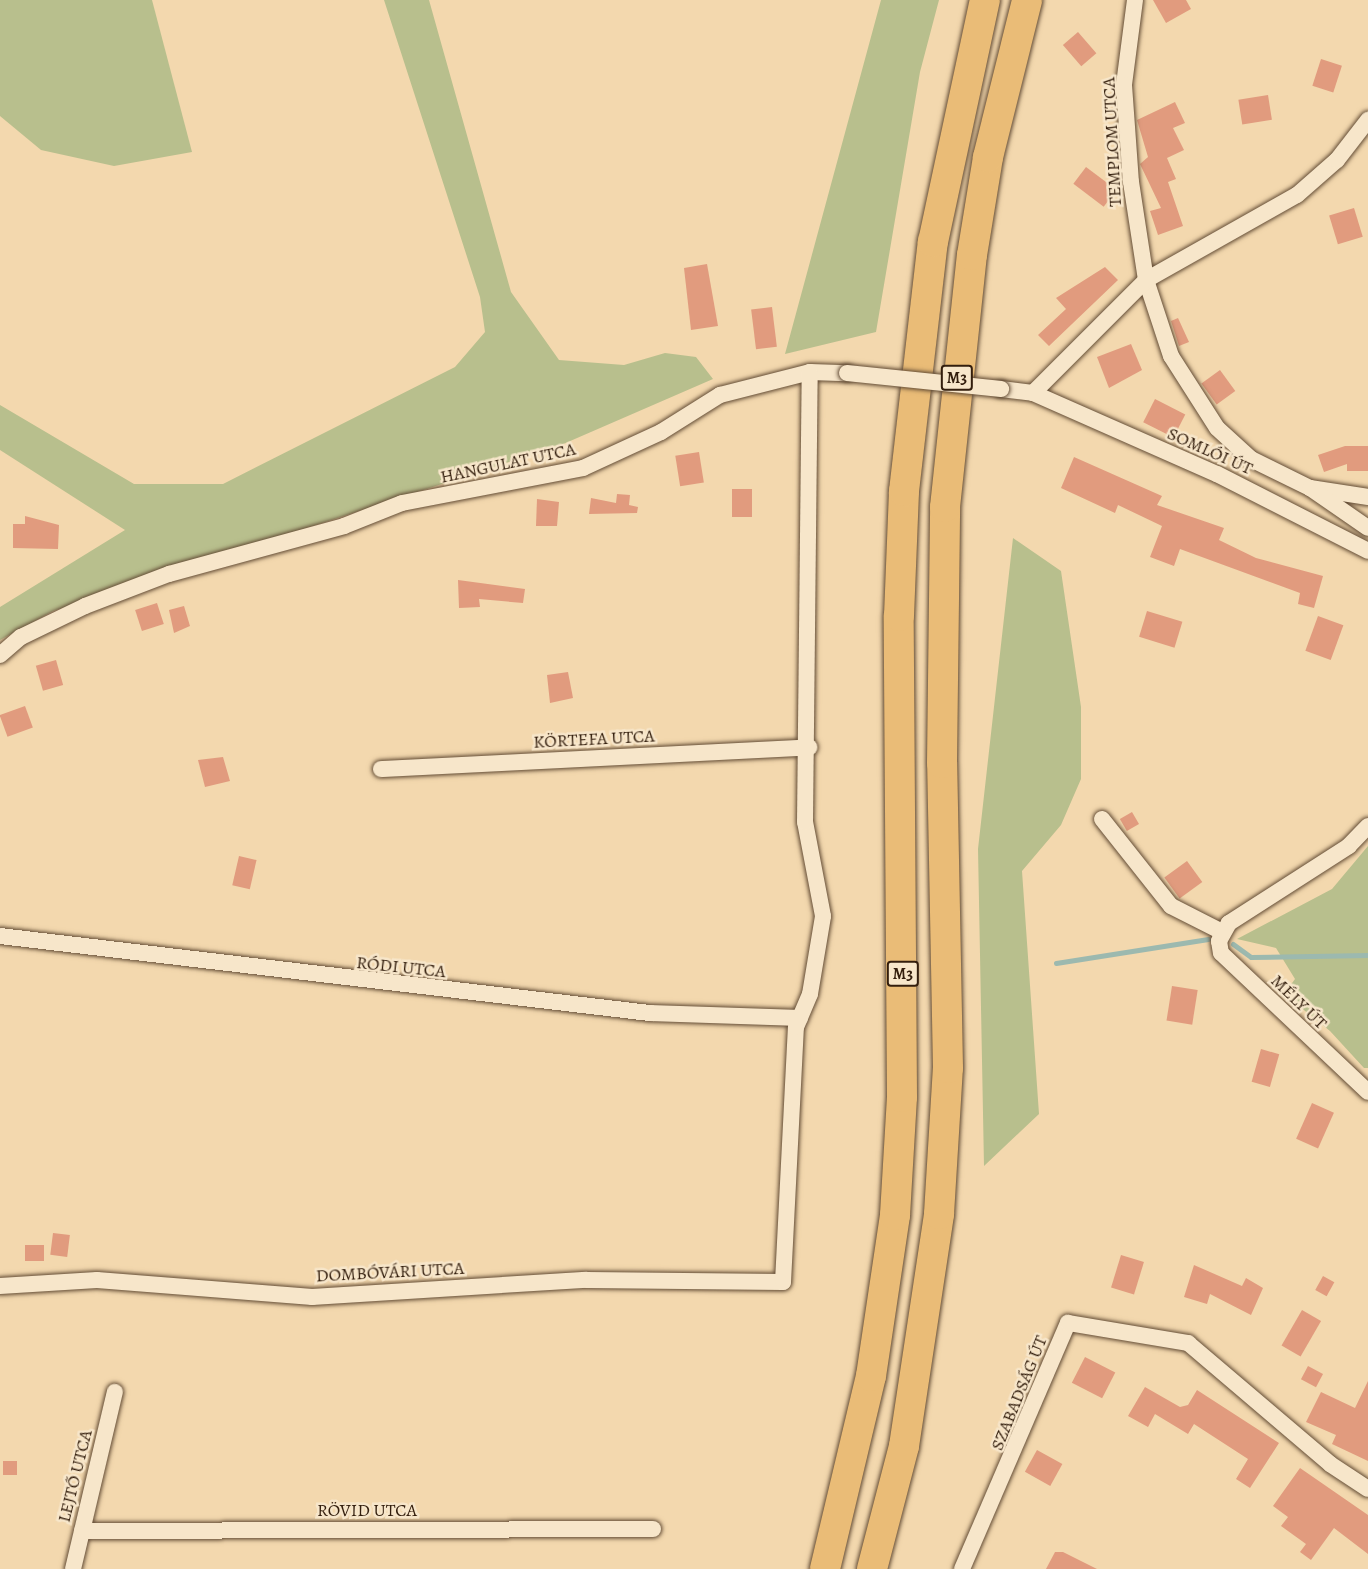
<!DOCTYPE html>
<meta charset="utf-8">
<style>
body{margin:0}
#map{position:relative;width:1368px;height:1569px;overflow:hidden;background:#f3d8ae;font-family:Alegreya,serif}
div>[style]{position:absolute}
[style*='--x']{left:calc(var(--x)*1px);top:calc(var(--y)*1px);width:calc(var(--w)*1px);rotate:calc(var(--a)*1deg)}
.green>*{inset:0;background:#b8bf8d}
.stream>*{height:5px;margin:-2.5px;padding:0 2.5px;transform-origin:2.5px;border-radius:2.5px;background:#9cb9af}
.building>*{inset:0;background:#e19b7e;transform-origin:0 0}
.roads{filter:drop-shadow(0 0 2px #634c35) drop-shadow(0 0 2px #634c35)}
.street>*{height:16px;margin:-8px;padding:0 8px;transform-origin:8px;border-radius:8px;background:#f7e6ca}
.highway>*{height:30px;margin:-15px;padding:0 15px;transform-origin:15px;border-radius:15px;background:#eabc77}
.bridges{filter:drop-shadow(0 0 2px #634c35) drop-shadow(0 0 2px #634c35)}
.street-bridge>*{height:16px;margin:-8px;padding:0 8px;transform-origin:8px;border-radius:8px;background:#f7e6ca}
span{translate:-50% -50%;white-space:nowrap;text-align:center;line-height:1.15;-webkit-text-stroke:5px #f7e6ca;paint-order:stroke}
.shield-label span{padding:2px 4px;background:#f7e6ca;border:2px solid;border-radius:4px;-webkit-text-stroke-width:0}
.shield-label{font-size:16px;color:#331e0d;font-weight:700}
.street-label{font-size:18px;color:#331e0d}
</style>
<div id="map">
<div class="green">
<div style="clip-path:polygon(0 0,152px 0,192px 152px,114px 166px,41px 150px,0 116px)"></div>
<div style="clip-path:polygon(384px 0,429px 0,511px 292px,559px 360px,624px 365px,665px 353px,696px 357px,713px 379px,561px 445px,53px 611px,0 640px,0 607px,125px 530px,0 450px,0 405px,134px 484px,223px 484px,455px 367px,485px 332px,480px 297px)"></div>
<div style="clip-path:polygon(881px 0,939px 0,920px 72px,876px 332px,785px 354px)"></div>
<div style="clip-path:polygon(1013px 538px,1061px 571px,1081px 707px,1081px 779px,1061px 825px,1022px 871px,1039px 1114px,984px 1166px,978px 849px)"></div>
<div style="clip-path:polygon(1368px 846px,1368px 1068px,1364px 1068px,1330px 1031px,1284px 994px,1295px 979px,1276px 948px,1237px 939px,1332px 889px)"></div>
</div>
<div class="stream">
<div style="--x:1233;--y:944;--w:22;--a:36"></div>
<div style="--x:1251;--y:957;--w:117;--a:-1"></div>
<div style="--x:1056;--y:963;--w:154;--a:-9"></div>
</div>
<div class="building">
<div style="clip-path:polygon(1153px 0,1186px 0,1191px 9px,1166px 23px)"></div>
<div style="left:1078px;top:32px;width:28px;height:20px;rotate:49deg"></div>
<div style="left:1321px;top:59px;width:22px;height:28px;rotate:18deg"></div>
<div style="left:1268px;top:95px;width:25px;height:30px;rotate:81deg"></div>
<div style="clip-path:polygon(1175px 102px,1185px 123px,1173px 128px,1184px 150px,1167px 158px,1176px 179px,1168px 182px,1183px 226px,1158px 235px,1150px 211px,1161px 208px,1140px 164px,1148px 157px,1137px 120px)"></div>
<div style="left:1086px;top:167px;width:38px;height:21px;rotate:37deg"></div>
<div style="left:1354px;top:208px;width:30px;height:26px;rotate:73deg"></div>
<div style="clip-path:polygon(707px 264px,718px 326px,691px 330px,684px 268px)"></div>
<div style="clip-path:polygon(1105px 267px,1118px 280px,1049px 346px,1038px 335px,1066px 309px,1056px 298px)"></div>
<div style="left:772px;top:307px;width:40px;height:21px;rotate:83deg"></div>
<div style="clip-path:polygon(1178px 318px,1189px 342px,1179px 346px,1171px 321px)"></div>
<div style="clip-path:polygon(1131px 344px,1142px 370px,1109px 388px,1097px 357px)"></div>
<div style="left:1220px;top:370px;width:26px;height:23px;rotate:54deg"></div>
<div style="left:1155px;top:399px;width:34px;height:26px;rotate:27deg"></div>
<div style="clip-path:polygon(1345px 446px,1368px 446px,1368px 471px,1347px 471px,1347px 464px,1324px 472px,1318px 455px)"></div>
<div style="left:699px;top:452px;width:31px;height:24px;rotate:81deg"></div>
<div style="clip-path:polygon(1074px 457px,1162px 496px,1157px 505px,1224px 528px,1219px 540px,1256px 558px,1323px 576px,1314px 608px,1298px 604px,1300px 593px,1180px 549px,1174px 566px,1150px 557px,1162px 526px,1118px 505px,1115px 513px,1061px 488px)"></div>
<div style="left:732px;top:489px;width:20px;height:28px"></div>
<div style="clip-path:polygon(617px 494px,630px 495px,629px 505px,638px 507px,637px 513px,589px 514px,591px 498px,616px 503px)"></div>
<div style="clip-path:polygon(537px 499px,559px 502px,557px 526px,536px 526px)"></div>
<div style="clip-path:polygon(25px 516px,59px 525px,58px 549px,13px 548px,13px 524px,25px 524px)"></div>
<div style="clip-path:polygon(458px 580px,525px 589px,523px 603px,479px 599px,480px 607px,459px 608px)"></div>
<div style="left:157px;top:603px;width:22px;height:23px;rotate:72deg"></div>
<div style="clip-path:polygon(184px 606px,190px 626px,174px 633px,169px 610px)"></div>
<div style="left:1147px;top:611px;width:37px;height:27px;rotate:17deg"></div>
<div style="left:1318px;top:616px;width:27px;height:37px;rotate:20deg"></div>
<div style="left:56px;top:660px;width:26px;height:21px;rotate:74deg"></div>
<div style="clip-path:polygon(568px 672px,573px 698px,550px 703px,547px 675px)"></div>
<div style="left:25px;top:706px;width:23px;height:27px;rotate:70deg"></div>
<div style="clip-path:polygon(223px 757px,230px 781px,205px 787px,198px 760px)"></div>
<div style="left:1132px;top:812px;width:14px;height:14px;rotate:60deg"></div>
<div style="left:239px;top:856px;width:18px;height:30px;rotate:13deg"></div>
<div style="left:1187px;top:861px;width:26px;height:28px;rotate:54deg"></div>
<div style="left:1172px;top:986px;width:26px;height:35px;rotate:9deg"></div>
<div style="left:1261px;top:1049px;width:19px;height:34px;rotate:16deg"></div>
<div style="left:1312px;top:1103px;width:24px;height:39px;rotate:24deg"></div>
<div style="left:53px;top:1233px;width:17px;height:22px;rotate:7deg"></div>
<div style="left:25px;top:1245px;width:19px;height:16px"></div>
<div style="left:1121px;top:1255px;width:24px;height:34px;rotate:17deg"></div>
<div style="clip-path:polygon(1194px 1265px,1242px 1286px,1246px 1278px,1263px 1288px,1251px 1315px,1210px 1294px,1207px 1304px,1184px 1297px)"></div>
<div style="left:1323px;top:1276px;width:13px;height:16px;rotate:29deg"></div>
<div style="left:1302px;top:1310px;width:22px;height:41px;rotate:30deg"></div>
<div style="left:1085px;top:1357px;width:34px;height:29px;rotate:27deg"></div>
<div style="left:1308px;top:1366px;width:17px;height:15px;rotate:28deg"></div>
<div style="clip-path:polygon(1368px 1381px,1368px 1461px,1332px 1444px,1336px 1435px,1306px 1422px,1321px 1392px,1355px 1408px)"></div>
<div style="clip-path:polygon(1145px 1387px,1180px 1407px,1188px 1405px,1197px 1390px,1279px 1443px,1250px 1488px,1236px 1479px,1248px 1459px,1194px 1424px,1188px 1434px,1155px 1414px,1148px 1427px,1128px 1416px)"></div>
<div style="left:1037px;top:1450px;width:29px;height:25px;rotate:29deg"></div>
<div style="left:17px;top:1461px;width:14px;height:14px;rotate:90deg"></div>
<div style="clip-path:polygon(1300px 1468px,1368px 1515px,1368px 1554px,1334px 1528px,1311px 1560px,1300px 1552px,1306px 1544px,1281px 1526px,1288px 1517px,1273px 1506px)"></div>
<div style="clip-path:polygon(1055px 1552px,1063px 1552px,1097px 1569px,1046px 1569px)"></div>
</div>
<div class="roads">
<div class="street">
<div style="--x:1135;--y:0;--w:86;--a:97.4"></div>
<div style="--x:1124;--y:85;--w:97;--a:85.9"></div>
<div style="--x:1131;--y:182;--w:99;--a:81.3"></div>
<div style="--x:1146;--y:280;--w:80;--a:71.8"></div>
<div style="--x:1171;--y:356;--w:85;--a:57.4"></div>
<div style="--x:1217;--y:428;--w:46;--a:42.4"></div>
<div style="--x:1251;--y:459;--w:66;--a:26.2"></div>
<div style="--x:1310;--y:488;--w:59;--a:8.8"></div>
<div style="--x:1001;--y:389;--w:32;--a:7"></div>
<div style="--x:1033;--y:393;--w:201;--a:23.8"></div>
<div style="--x:1217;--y:474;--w:169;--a:27"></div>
<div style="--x:1033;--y:393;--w:160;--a:-45"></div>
<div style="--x:1146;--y:280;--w:173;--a:-29.4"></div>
<div style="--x:1297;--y:195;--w:53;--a:-41.2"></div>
<div style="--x:1337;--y:160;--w:51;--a:-52.2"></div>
<div style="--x:1310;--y:488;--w:70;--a:34.6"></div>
<div style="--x:0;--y:655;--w:28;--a:-41"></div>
<div style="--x:21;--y:637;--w:71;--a:-25.8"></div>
<div style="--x:85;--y:606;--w:90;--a:-20.9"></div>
<div style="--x:169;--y:574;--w:181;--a:-15.3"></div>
<div style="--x:344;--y:526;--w:62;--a:-21.6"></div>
<div style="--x:402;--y:503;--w:184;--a:-10.9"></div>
<div style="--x:583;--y:468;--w:86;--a:-24.8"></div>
<div style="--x:661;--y:432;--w:70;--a:-32.1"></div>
<div style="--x:720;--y:395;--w:93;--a:-14.3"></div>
<div style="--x:810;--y:372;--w:37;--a:2"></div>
<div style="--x:381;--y:769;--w:429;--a:-2.9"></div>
<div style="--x:1102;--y:819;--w:111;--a:51.6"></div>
<div style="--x:1171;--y:906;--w:55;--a:27"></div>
<div style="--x:1368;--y:826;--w:28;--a:134"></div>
<div style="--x:1349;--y:846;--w:143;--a:147.3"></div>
<div style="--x:1229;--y:923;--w:21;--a:119"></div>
<div style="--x:1219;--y:941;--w:12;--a:81"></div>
<div style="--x:1221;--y:953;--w:202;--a:43.4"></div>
<div style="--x:0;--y:936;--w:655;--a:6.76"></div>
<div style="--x:650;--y:1013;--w:150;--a:1.9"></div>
<div style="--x:0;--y:1286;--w:97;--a:-3.5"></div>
<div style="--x:97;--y:1280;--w:216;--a:4.5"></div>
<div style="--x:312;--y:1297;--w:275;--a:-3.6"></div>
<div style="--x:586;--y:1280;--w:197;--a:0.6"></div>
<div style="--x:783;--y:1282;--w:255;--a:-87.1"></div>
<div style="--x:796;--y:1027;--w:36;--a:-67"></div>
<div style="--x:810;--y:994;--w:79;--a:-80.5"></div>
<div style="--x:823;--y:916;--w:96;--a:-100.8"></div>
<div style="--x:805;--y:822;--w:450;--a:-89.4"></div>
<div style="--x:82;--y:1531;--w:571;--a:-0.2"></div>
<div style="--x:73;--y:1569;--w:182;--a:-76.7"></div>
<div style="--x:962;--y:1569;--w:268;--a:-66.7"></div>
<div style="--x:1068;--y:1323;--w:122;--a:9.5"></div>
<div style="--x:1188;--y:1343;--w:187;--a:40.4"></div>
<div style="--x:1330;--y:1464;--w:45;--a:33.3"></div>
</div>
<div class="highway">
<div style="--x:825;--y:1569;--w:198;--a:-76.6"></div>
<div style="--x:871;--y:1376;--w:163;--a:-81.5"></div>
<div style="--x:895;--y:1215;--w:118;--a:-86.6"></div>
<div style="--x:902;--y:1097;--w:481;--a:-90.4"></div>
<div style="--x:899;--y:616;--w:125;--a:-87.7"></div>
<div style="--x:904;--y:491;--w:251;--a:-83.4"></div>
<div style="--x:933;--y:242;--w:248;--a:-77.9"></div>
<div style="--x:872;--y:1569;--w:127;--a:-75.4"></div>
<div style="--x:904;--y:1446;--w:235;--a:-81.4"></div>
<div style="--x:939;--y:1214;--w:146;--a:-86.5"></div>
<div style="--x:948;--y:1068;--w:305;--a:-91.1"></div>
<div style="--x:942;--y:763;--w:256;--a:-89.3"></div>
<div style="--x:945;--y:507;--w:253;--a:-83.9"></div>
<div style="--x:972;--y:255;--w:99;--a:-80.7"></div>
<div style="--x:988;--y:157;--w:162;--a:-76"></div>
</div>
</div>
<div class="bridges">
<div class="street-bridge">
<div style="--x:847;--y:373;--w:155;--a:5.9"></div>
</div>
</div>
<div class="shield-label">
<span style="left:957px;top:378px">M3</span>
<span style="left:903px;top:974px">M3</span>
</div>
<div class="street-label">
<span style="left:1112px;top:142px;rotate:-93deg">TEMPLOM UTCA</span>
<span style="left:1210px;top:451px;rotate:24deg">SOMLÓI ÚT</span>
<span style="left:508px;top:463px;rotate:-12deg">HANGULAT UTCA</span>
<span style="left:594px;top:739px;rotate:-3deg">KÖRTEFA UTCA</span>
<span style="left:401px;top:967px;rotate:6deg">RÓDI UTCA</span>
<span style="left:1299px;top:1002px;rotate:44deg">MÉLY ÚT</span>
<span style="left:390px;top:1272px;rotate:-3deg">DOMBÓVÁRI UTCA</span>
<span style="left:1019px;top:1393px;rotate:-68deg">SZABADSÁG ÚT</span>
<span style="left:75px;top:1476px;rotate:-76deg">LEJTŐ UTCA</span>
<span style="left:367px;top:1510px">RÖVID UTCA</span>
</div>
</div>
